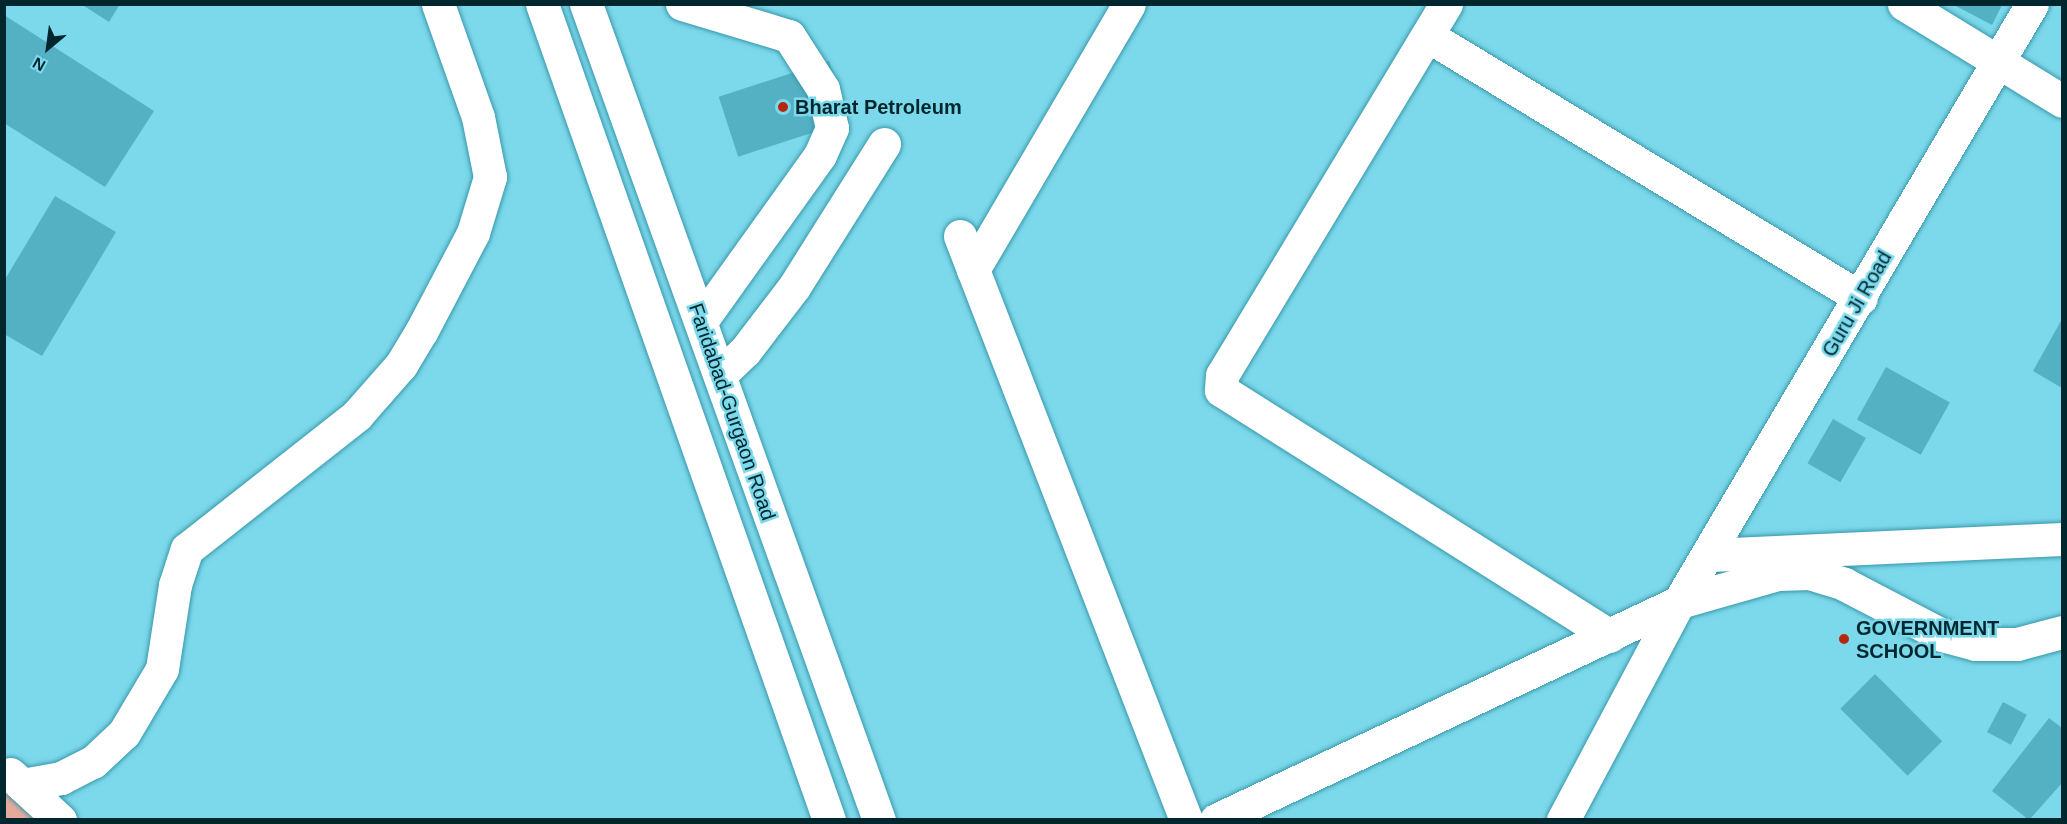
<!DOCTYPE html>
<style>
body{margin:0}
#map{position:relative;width:2067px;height:824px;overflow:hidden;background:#7cd8eb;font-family:Helvetica,sans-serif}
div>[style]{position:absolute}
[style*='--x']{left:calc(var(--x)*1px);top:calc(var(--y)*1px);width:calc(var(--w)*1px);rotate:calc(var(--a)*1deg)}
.green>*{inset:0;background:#e6aa9d}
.building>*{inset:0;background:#54b1c3;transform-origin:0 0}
.roads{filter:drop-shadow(0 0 2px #3898aa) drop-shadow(0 0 2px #3898aa)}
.minor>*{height:33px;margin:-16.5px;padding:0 16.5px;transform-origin:16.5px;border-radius:16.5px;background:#fff}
.major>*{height:33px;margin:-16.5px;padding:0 16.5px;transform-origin:16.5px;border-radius:16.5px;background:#fff}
.dots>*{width:16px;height:16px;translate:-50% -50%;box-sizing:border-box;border:3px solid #7cd8eb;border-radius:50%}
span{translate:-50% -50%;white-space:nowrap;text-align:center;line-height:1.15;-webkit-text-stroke:5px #7cd8eb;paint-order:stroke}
.poi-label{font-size:20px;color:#00272e;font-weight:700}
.left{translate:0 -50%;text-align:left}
.street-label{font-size:20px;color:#00272e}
.frame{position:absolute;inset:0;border:6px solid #00272e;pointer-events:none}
.north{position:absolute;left:18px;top:18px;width:60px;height:60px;-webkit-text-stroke:4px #7cd8eb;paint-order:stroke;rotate:209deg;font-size:16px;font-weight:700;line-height:24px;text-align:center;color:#00272e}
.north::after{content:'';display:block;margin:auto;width:21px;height:27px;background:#00272e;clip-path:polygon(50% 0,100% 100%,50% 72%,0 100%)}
</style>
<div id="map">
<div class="green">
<div style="clip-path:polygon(5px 786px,42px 819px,5px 819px)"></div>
</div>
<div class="building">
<div style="clip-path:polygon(81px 4px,120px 4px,109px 22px)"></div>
<div style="clip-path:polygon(1954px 5px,2002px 5px,1992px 25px)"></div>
<div style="clip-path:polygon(4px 15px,154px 111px,105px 187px,4px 123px)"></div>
<div style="left:829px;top:61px;width:63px;height:116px;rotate:72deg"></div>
<div style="clip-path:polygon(55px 196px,116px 232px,42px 356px,4px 334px,4px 281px)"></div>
<div style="clip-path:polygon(2062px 319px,2062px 388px,2033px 371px)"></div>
<div style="left:1886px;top:367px;width:73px;height:60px;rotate:29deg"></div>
<div style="left:1833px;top:419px;width:38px;height:51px;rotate:30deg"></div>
<div style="left:1875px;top:674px;width:95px;height:49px;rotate:45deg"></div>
<div style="left:2003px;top:702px;width:27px;height:34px;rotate:28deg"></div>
<div style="clip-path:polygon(2049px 718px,2062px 728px,2062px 783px,2029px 820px,1992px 791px)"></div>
</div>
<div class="roads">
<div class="minor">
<div style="--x:682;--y:4;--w:112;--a:16.7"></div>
<div style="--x:789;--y:36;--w:63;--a:57.3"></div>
<div style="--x:823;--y:89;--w:40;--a:77"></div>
<div style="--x:832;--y:128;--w:30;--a:114"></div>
<div style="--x:820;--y:155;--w:203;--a:125.6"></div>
<div style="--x:1446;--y:4;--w:433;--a:121.1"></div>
<div style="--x:1222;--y:375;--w:15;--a:94"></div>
<div style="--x:1221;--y:390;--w:460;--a:32.3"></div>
<div style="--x:1904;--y:4;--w:185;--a:31.5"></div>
<div style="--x:1428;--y:36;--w:506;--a:31.18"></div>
<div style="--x:960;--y:236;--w:626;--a:68.84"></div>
<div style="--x:973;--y:270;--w:308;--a:-59.6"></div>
<div style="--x:721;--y:374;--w:33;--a:-44"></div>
<div style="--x:745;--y:351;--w:81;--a:-52.6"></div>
<div style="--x:794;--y:287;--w:169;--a:-57.8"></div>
<div style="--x:1710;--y:555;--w:352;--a:-2.6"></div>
<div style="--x:10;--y:774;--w:68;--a:42.6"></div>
<div style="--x:22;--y:785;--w:40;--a:-10"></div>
<div style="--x:61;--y:778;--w:36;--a:-27"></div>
<div style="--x:93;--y:762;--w:42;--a:-43.1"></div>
<div style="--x:124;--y:733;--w:74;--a:-59.3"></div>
<div style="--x:162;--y:669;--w:85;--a:-81.2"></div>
<div style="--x:175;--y:585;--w:38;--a:-72"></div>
<div style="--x:187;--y:549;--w:216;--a:-38.2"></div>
<div style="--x:357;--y:415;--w:67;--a:-48.7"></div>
<div style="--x:401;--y:365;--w:39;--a:-59"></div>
<div style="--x:421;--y:332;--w:112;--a:-62.3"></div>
<div style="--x:473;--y:233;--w:59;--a:-73.1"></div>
<div style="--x:490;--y:177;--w:61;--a:-101.3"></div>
<div style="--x:478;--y:117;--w:120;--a:-109.5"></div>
<div style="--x:1216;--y:820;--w:512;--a:-25.21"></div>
<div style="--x:1679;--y:602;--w:103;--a:-15.8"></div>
<div style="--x:1778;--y:574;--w:31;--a:-2"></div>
<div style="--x:1809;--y:573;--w:37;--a:17"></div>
<div style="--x:1844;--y:584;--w:110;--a:27.5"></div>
<div style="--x:1942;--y:635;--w:34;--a:15"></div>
<div style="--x:1975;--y:644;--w:42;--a:0"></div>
<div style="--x:2017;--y:644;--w:47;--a:-14.9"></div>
<div style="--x:1563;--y:820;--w:247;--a:-62"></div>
<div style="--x:1679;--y:602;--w:694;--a:-59.45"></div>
</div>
<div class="major">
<div style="--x:542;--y:4;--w:865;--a:70.62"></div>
<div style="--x:586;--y:4;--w:867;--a:70.25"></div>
</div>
</div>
<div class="dots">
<div style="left:783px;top:107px;background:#b4280d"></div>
<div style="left:1844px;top:639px;background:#b4280d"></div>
</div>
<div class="poi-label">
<span class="left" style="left:795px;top:107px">Bharat Petroleum</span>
<span class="left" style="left:1856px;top:640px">GOVERNMENT<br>SCHOOL</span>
</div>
<div class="street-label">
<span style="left:1857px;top:304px;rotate:-60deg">Guru Ji Road</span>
<span style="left:732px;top:412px;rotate:71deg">Faridabad-Gurgaon Road</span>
</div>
<div class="frame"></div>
<div class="north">N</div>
</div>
